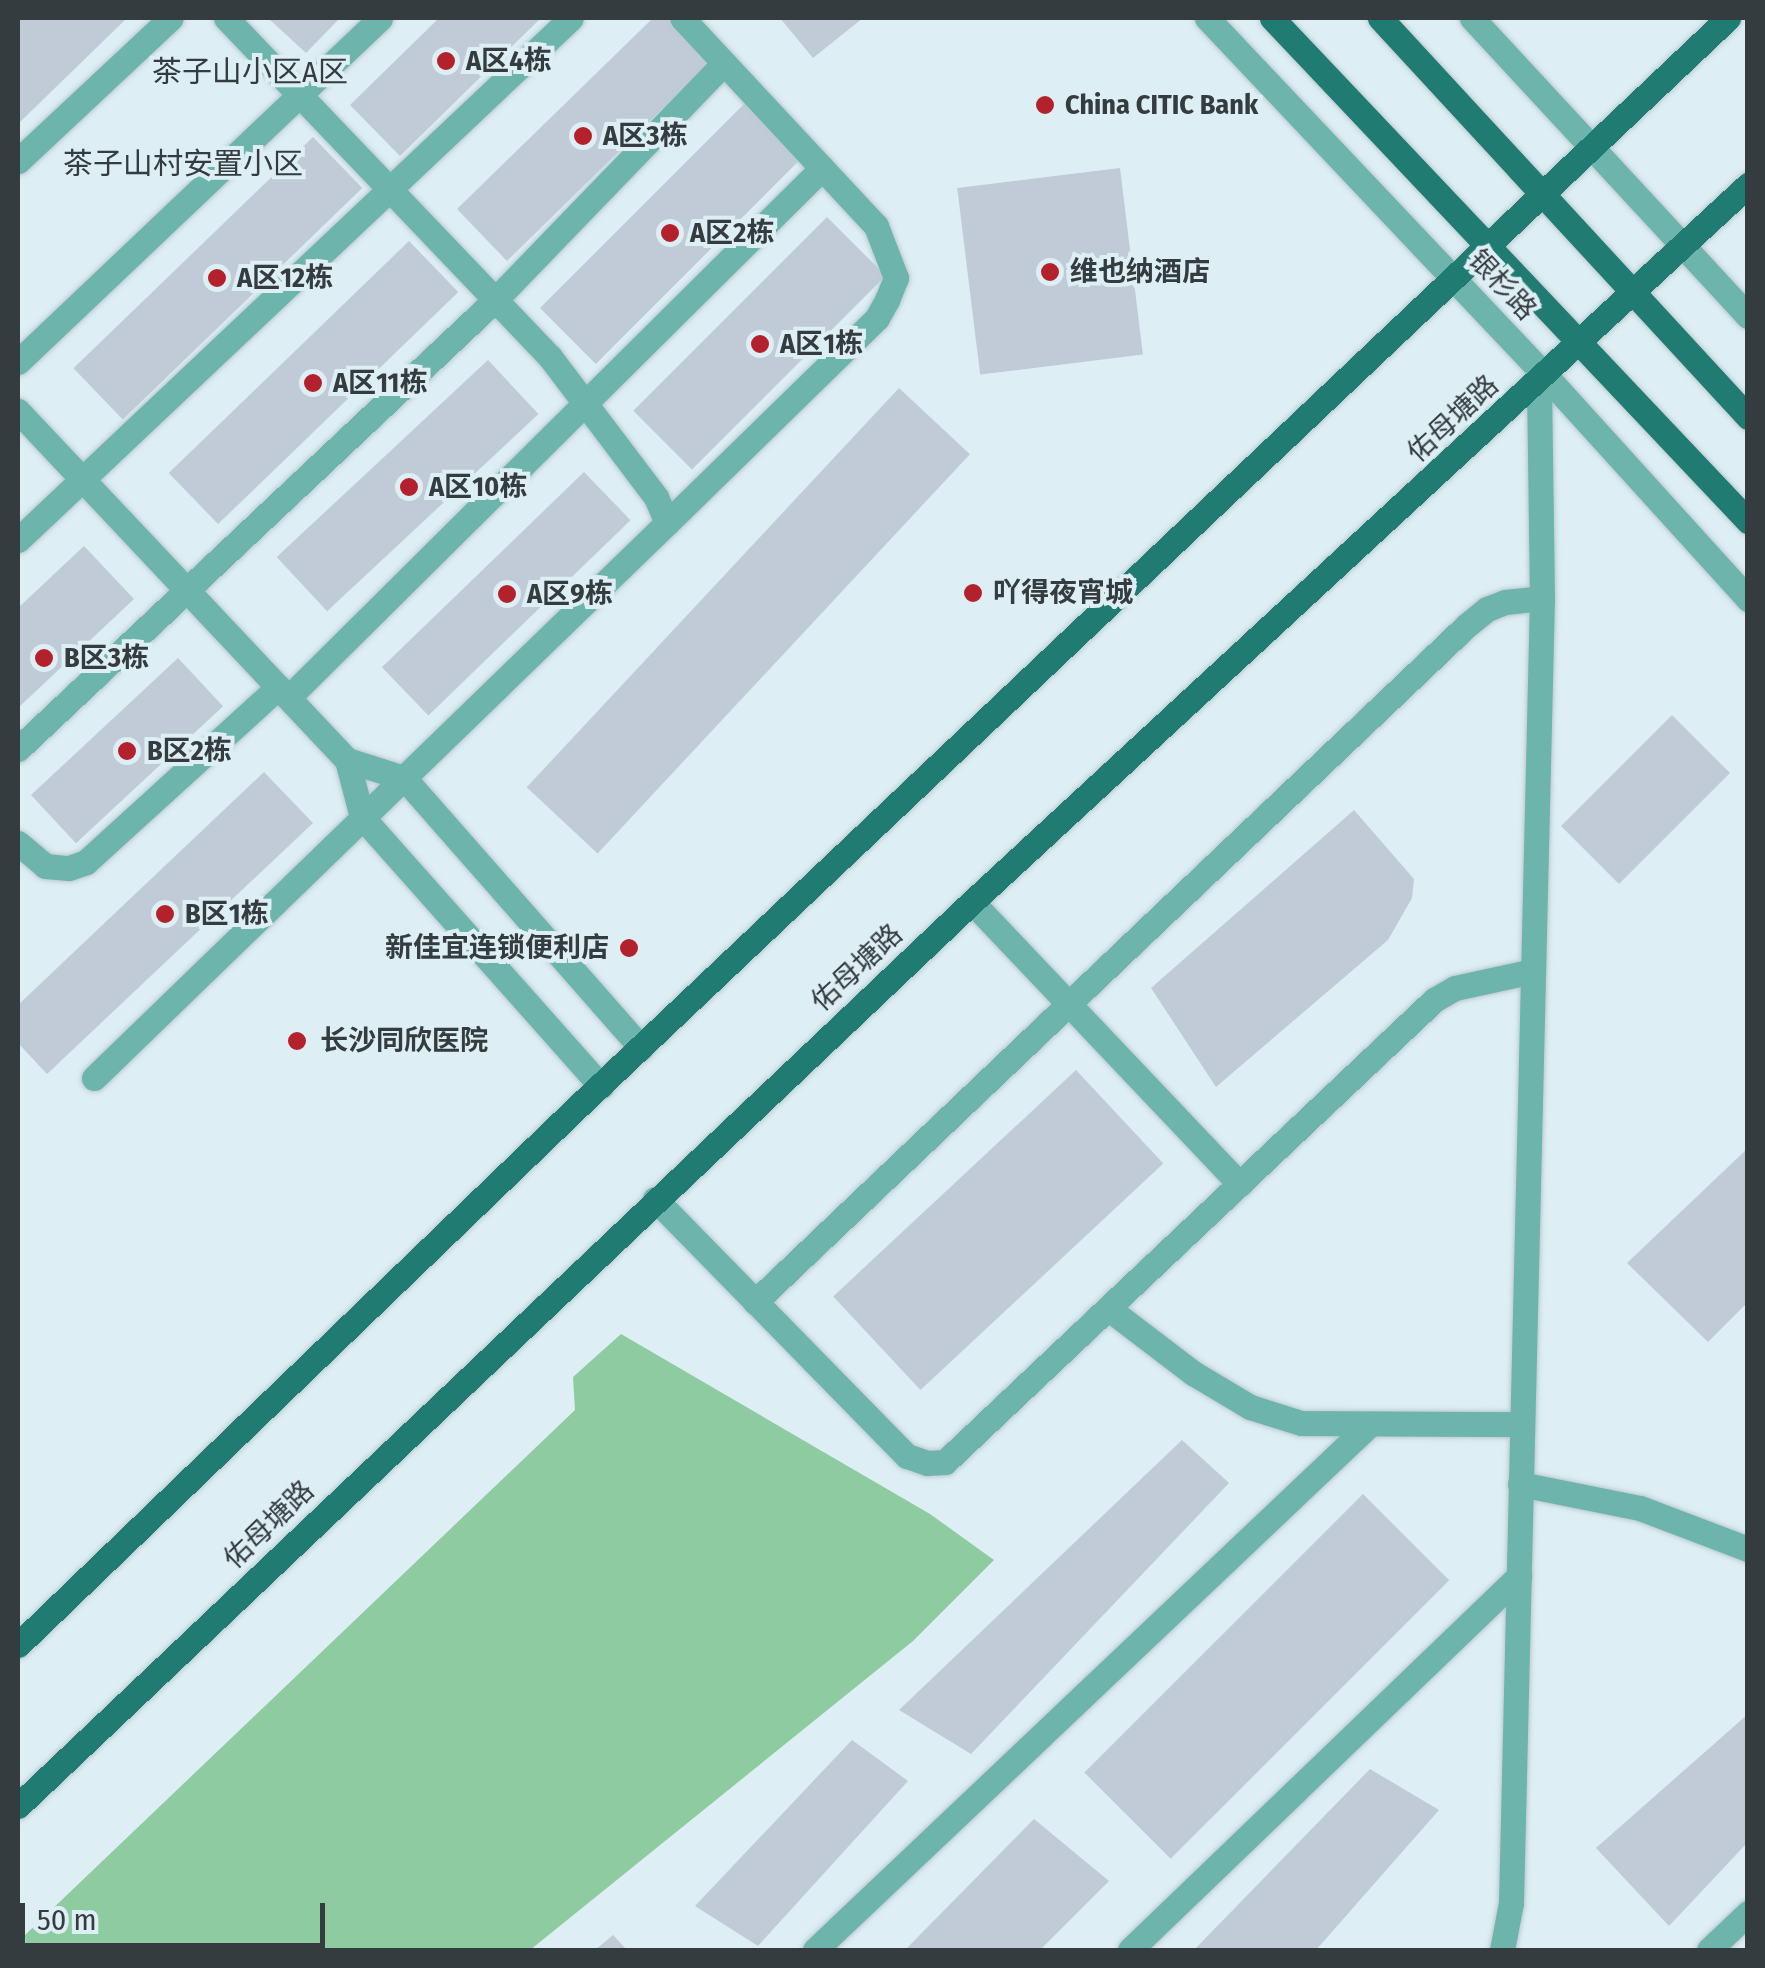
<!DOCTYPE html>
<meta charset="utf-8">
<style>
body{margin:0}
#map{position:relative;width:1765px;height:1968px;overflow:hidden;background:#ddeef4;font-family:"Fira Sans Condensed","Noto Sans SC",sans-serif}
div>[style]{position:absolute}
[style*='--x']{left:calc(var(--x)*1px);top:calc(var(--y)*1px);width:calc(var(--w)*1px);rotate:calc(var(--a)*1deg)}
.green>*{inset:0;background:#8fcba0}
.building>*{inset:0;background:#c1cbd7;transform-origin:0 0}
.roads{filter:drop-shadow(0 0 2px #bbcad0) drop-shadow(0 0 2px #bbcad0)}
.minor>*{height:25px;margin:-12.5px;padding:0 12.5px;transform-origin:12.5px;border-radius:12.5px;background:#6db5ac}
.tertiary>*{height:25px;margin:-12.5px;padding:0 12.5px;transform-origin:12.5px;border-radius:12.5px;background:#6db5ac}
.primary>*{height:25px;margin:-12.5px;padding:0 12.5px;transform-origin:12.5px;border-radius:12.5px;background:#207b73}
.dots>*{width:28px;height:28px;translate:-50% -50%;box-sizing:border-box;border:5px solid #ddeef4;border-radius:50%}
span{translate:-50% -50%;white-space:nowrap;text-align:center;line-height:1.15;-webkit-text-stroke:8px #ddeef4;paint-order:stroke}
.poi-label{font-size:28px;color:#353c3f;font-weight:700}
.left{translate:0 -50%;text-align:left}
.right{translate:-100% -50%;text-align:right}
.street-label{font-size:28px;color:#353c3f}
.neighbourhood-label{font-size:30px;color:#353c3f}
.frame{position:absolute;inset:0;border:20px solid #353c3f;pointer-events:none}
.scale{position:absolute;left:20px;top:1903px;width:305px;height:45px;box-sizing:border-box;border:5px solid #353c3f;border-top:0;padding-left:12px;font-size:30px;line-height:35px;white-space:nowrap;color:#353c3f;-webkit-text-stroke:8px #ddeef4;paint-order:stroke}
</style>
<div id="map">
<div class="green">
<div style="clip-path:polygon(621px 1334px,930px 1514px,994px 1560px,913px 1641px,530px 1950px,26px 1950px,25px 1935px,575px 1410px,573px 1377px)"></div>
</div>
<div class="building">
<div style="clip-path:polygon(18px 18px,127px 18px,18px 124px)"></div>
<div style="clip-path:polygon(268px 18px,340px 18px,306px 53px)"></div>
<div style="clip-path:polygon(439px 18px,541px 18px,400px 156px,350px 105px)"></div>
<div style="clip-path:polygon(653px 18px,667px 18px,710px 62px,507px 261px,457px 209px)"></div>
<div style="clip-path:polygon(780px 18px,863px 18px,813px 58px)"></div>
<div style="left:745px;top:103px;width:79px;height:290px;rotate:45deg"></div>
<div style="left:313px;top:137px;width:71px;height:333px;rotate:46deg"></div>
<div style="left:1120px;top:168px;width:188px;height:164px;rotate:83deg"></div>
<div style="left:827px;top:217px;width:83px;height:274px;rotate:45deg"></div>
<div style="left:409px;top:241px;width:71px;height:334px;rotate:46deg"></div>
<div style="left:488px;top:360px;width:74px;height:289px;rotate:47deg"></div>
<div style="left:899px;top:388px;width:97px;height:546px;rotate:43deg"></div>
<div style="left:584px;top:472px;width:67px;height:281px;rotate:46deg"></div>
<div style="clip-path:polygon(84px 546px,134px 599px,18px 708px,18px 608px)"></div>
<div style="left:178px;top:658px;width:66px;height:201px;rotate:47deg"></div>
<div style="left:1672px;top:715px;width:82px;height:157px;rotate:45deg"></div>
<div style="clip-path:polygon(264px 772px,313px 823px,47px 1074px,18px 1043px,18px 1005px)"></div>
<div style="clip-path:polygon(1354px 810px,1414px 879px,1412px 898px,1388px 940px,1216px 1087px,1151px 988px)"></div>
<div style="left:1076px;top:1070px;width:128px;height:332px;rotate:47deg"></div>
<div style="clip-path:polygon(1748px 1148px,1748px 1302px,1708px 1342px,1627px 1263px)"></div>
<div style="clip-path:polygon(1182px 1440px,1229px 1483px,971px 1754px,899px 1710px)"></div>
<div style="left:1363px;top:1494px;width:122px;height:394px;rotate:45deg"></div>
<div style="clip-path:polygon(1748px 1714px,1748px 1842px,1669px 1926px,1596px 1848px)"></div>
<div style="clip-path:polygon(852px 1740px,908px 1781px,758px 1946px,695px 1906px)"></div>
<div style="clip-path:polygon(1370px 1769px,1439px 1810px,1316px 1950px,1194px 1950px)"></div>
<div style="clip-path:polygon(1034px 1819px,1109px 1881px,1040px 1950px,905px 1950px)"></div>
<div style="clip-path:polygon(613px 1935px,627px 1950px,595px 1950px)"></div>
</div>
<div class="roads">
<div class="minor">
<div style="--x:226;--y:18;--w:469;--a:46.3"></div>
<div style="--x:550;--y:357;--w:176;--a:52.9"></div>
<div style="--x:656;--y:497;--w:28;--a:67"></div>
<div style="--x:18;--y:161;--w:209;--a:-43.1"></div>
<div style="--x:18;--y:362;--w:499;--a:-43.5"></div>
<div style="--x:18;--y:411;--w:480;--a:46.7"></div>
<div style="--x:347;--y:760;--w:60;--a:17.5"></div>
<div style="--x:404;--y:778;--w:359;--a:48.7"></div>
<div style="--x:18;--y:540;--w:760;--a:-43.35"></div>
<div style="--x:289;--y:697;--w:751;--a:-44.78"></div>
<div style="--x:18;--y:749;--w:656;--a:-43.27"></div>
<div style="--x:496;--y:299;--w:328;--a:-46"></div>
<div style="--x:347;--y:760;--w:59;--a:75.3"></div>
<div style="--x:362;--y:817;--w:360;--a:48.4"></div>
<div style="--x:18;--y:843;--w:35;--a:40"></div>
<div style="--x:45;--y:866;--w:24;--a:5"></div>
<div style="--x:69;--y:868;--w:18;--a:-19"></div>
<div style="--x:86;--y:862;--w:260;--a:-42.3"></div>
<div style="--x:972;--y:902;--w:389;--a:46.5"></div>
<div style="--x:94;--y:1078;--w:798;--a:-44.09"></div>
<div style="--x:667;--y:523;--w:293;--a:-44.3"></div>
<div style="--x:877;--y:318;--w:21;--a:-61"></div>
<div style="--x:887;--y:300;--w:24;--a:-68"></div>
<div style="--x:896;--y:278;--w:56;--a:-111"></div>
<div style="--x:876;--y:226;--w:284;--a:-133"></div>
<div style="--x:655;--y:1199;--w:360;--a:45.6"></div>
<div style="--x:907;--y:1456;--w:21;--a:19"></div>
<div style="--x:927;--y:1463;--w:18;--a:-3"></div>
<div style="--x:945;--y:1462;--w:673;--a:-43.37"></div>
<div style="--x:1434;--y:1000;--w:24;--a:-30"></div>
<div style="--x:1455;--y:988;--w:80;--a:-12.3"></div>
<div style="--x:755;--y:1302;--w:981;--a:-43.55"></div>
<div style="--x:1466;--y:626;--w:27;--a:-39"></div>
<div style="--x:1487;--y:609;--w:19;--a:-21"></div>
<div style="--x:1505;--y:602;--w:37;--a:-6"></div>
<div style="--x:1109;--y:1309;--w:106;--a:37.3"></div>
<div style="--x:1193;--y:1373;--w:66;--a:30.8"></div>
<div style="--x:1250;--y:1407;--w:53;--a:17.4"></div>
<div style="--x:1301;--y:1423;--w:221;--a:0.3"></div>
<div style="--x:1520;--y:1484;--w:122;--a:11.3"></div>
<div style="--x:1640;--y:1508;--w:116;--a:20.8"></div>
<div style="--x:815;--y:1950;--w:762;--a:-43.46"></div>
<div style="--x:1130;--y:1950;--w:540;--a:-43.87"></div>
<div style="--x:1502;--y:1950;--w:48;--a:-79.2"></div>
<div style="--x:1511;--y:1903;--w:1305;--a:-88.64"></div>
<div style="--x:1542;--y:598;--w:218;--a:-90.8"></div>
<div style="--x:1709;--y:1950;--w:54;--a:-43.5"></div>
</div>
<div class="tertiary">
<div style="--x:1207;--y:18;--w:490;--a:46.6"></div>
<div style="--x:1544;--y:374;--w:304;--a:47.8"></div>
<div style="--x:1472;--y:18;--w:406;--a:47.2"></div>
</div>
<div class="primary">
<div style="--x:1272;--y:18;--w:693;--a:46.58"></div>
<div style="--x:1380;--y:18;--w:543;--a:47.31"></div>
<div style="--x:18;--y:1645;--w:769;--a:-43.89"></div>
<div style="--x:572;--y:1112;--w:1592;--a:-43.42"></div>
<div style="--x:18;--y:1806;--w:1314;--a:-43.46"></div>
<div style="--x:972;--y:902;--w:1057;--a:-42.74"></div>
</div>
</div>
<div class="dots">
<div style="left:446px;top:61px;background:#b3212d"></div>
<div style="left:1045px;top:105px;background:#b3212d"></div>
<div style="left:583px;top:136px;background:#b3212d"></div>
<div style="left:670px;top:233px;background:#b3212d"></div>
<div style="left:1050px;top:272px;background:#b3212d"></div>
<div style="left:217px;top:278px;background:#b3212d"></div>
<div style="left:760px;top:344px;background:#b3212d"></div>
<div style="left:313px;top:383px;background:#b3212d"></div>
<div style="left:409px;top:487px;background:#b3212d"></div>
<div style="left:973px;top:593px;background:#b3212d"></div>
<div style="left:507px;top:594px;background:#b3212d"></div>
<div style="left:44px;top:658px;background:#b3212d"></div>
<div style="left:127px;top:751px;background:#b3212d"></div>
<div style="left:165px;top:914px;background:#b3212d"></div>
<div style="left:629px;top:948px;background:#b3212d"></div>
<div style="left:297px;top:1041px;background:#b3212d"></div>
</div>
<div class="poi-label">
<span class="left" style="left:466px;top:61px">A区4栋</span>
<span class="left" style="left:1065px;top:105px">China CITIC Bank</span>
<span class="left" style="left:603px;top:136px">A区3栋</span>
<span class="left" style="left:690px;top:233px">A区2栋</span>
<span class="left" style="left:1070px;top:272px">维也纳酒店</span>
<span class="left" style="left:237px;top:278px">A区12栋</span>
<span class="left" style="left:780px;top:344px">A区1栋</span>
<span class="left" style="left:333px;top:383px">A区11栋</span>
<span class="left" style="left:429px;top:487px">A区10栋</span>
<span class="left" style="left:993px;top:593px">吖得夜宵城</span>
<span class="left" style="left:527px;top:594px">A区9栋</span>
<span class="left" style="left:64px;top:658px">B区3栋</span>
<span class="left" style="left:147px;top:751px">B区2栋</span>
<span class="left" style="left:185px;top:914px">B区1栋</span>
<span class="right" style="left:609px;top:948px">新佳宜连锁便利店</span>
<span class="left" style="left:320px;top:1041px">长沙同欣医院</span>
</div>
<div class="street-label">
<span style="left:1502px;top:285px;rotate:47deg">银杉路</span>
<span style="left:1453px;top:419px;rotate:-43deg">佑母塘路</span>
<span style="left:857px;top:968px;rotate:-43deg">佑母塘路</span>
<span style="left:269px;top:1525px;rotate:-44deg">佑母塘路</span>
</div>
<div class="neighbourhood-label">
<span style="left:250px;top:72px">茶子山小区A区</span>
<span style="left:183px;top:164px">茶子山村安置小区</span>
</div>
<div class="frame"></div>
<div class="scale">50 m</div>
</div>
